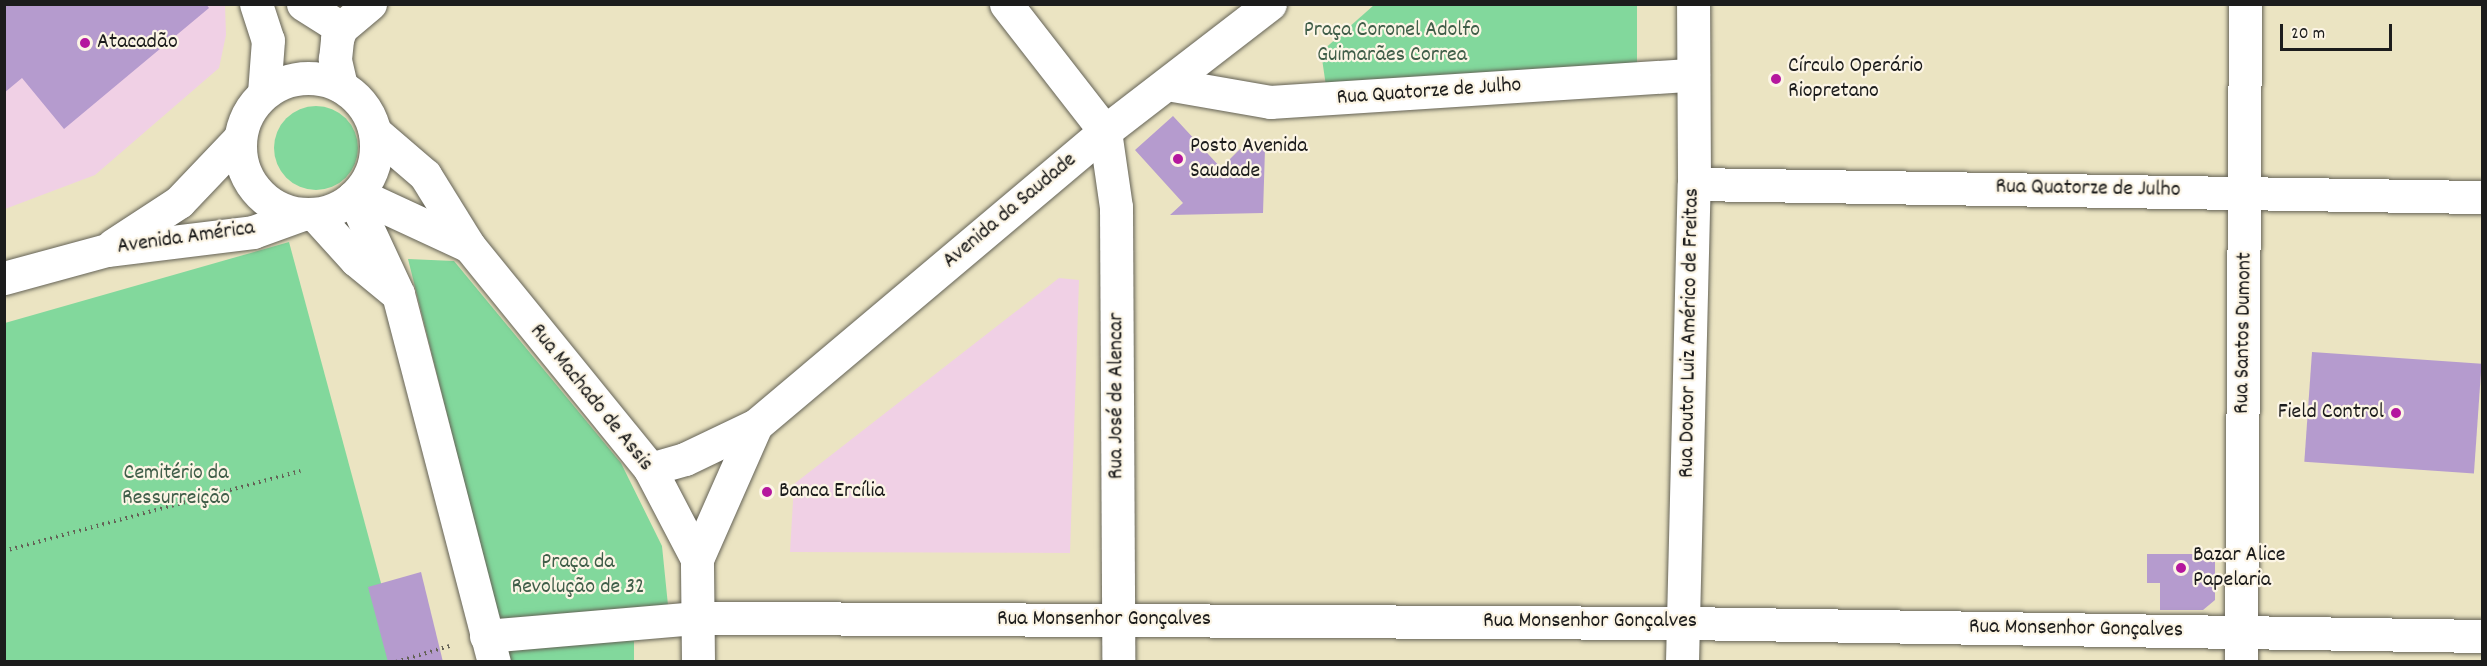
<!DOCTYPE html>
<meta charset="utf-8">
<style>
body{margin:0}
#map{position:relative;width:2487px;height:666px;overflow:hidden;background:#ebe4c2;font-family:Dekko,sans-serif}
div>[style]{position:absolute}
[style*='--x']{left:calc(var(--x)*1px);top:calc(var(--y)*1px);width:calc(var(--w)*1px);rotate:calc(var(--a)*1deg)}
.built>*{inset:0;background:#f0d0e5}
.green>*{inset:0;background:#82d89c}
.round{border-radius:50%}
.building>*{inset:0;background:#b59bce;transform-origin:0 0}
.path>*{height:4px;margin-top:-2px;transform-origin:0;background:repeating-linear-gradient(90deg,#646256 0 1.5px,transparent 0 6px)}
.roads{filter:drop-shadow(0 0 2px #646256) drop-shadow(0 0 2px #646256)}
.minor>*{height:33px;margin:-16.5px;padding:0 16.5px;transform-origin:16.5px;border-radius:16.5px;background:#fff}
.minor>.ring{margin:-16.5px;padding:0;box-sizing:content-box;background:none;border:33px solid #fff;border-radius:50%}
.dots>*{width:16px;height:16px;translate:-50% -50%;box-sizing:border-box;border:3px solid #fcf5e5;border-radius:50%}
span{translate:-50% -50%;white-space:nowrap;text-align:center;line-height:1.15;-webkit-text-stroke:4.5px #fcf5e5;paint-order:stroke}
.park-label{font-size:22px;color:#405e49}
.poi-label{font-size:22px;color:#1c1c1c}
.left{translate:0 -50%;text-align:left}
.right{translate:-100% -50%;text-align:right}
.street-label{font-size:22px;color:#1c1c1c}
.frame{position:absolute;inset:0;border:6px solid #1c1c1c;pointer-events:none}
.scale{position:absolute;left:2280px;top:24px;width:112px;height:27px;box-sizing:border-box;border:3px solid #1c1c1c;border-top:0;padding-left:8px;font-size:18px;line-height:21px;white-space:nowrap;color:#1c1c1c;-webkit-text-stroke:4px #fcf5e5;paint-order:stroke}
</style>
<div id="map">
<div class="built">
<div style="clip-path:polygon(5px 5px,225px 5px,226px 35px,219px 68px,95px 175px,5px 209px)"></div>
<div style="clip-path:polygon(1059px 278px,1079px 280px,1070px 553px,790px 552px,794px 484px)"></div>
</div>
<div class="green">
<div style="clip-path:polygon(1374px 5px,1637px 5px,1637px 63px,1326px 86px,1321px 52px)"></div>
<div class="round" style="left:274px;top:106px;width:84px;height:84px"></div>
<div style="clip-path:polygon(289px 242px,402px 661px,5px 662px,5px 323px)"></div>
<div style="clip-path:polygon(408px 259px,454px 261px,621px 463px,662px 546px,671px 635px,634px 641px,634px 661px,509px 661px)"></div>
</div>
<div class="building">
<div style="clip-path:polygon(4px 4px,206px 4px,209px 8px,64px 129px,22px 78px,4px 93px)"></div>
<div style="clip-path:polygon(1173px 116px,1221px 168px,1240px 149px,1265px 149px,1263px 213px,1170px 215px,1183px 203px,1135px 150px)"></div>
<div style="left:2312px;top:352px;width:170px;height:110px;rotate:4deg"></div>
<div style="clip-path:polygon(2147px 554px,2215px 554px,2215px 600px,2203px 610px,2160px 610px,2160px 583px,2147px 583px)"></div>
<div style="clip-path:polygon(421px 572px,443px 662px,388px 662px,368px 587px)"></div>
</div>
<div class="path">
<div style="--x:4;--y:551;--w:307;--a:-15.1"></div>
<div style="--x:396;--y:662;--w:59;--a:-16.6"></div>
</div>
<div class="roads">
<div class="minor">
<div style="--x:256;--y:4;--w:38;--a:72"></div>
<div style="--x:268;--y:40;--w:53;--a:94.3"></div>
<div style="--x:303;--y:4;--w:45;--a:32.3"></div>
<div style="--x:1006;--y:4;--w:161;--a:52.1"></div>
<div style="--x:1105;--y:131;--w:77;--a:81.8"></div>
<div style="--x:1116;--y:207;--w:455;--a:89.7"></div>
<div class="ring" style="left:240px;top:78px;width:103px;height:103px"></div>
<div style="--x:1167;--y:84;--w:105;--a:9.9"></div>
<div style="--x:1270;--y:102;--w:424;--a:-3.7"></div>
<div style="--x:341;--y:86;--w:28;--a:-103"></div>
<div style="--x:335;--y:59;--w:20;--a:-84"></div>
<div style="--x:337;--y:39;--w:12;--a:-70"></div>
<div style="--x:341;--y:28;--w:38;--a:-40"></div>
<div style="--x:375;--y:132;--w:66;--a:40.7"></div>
<div style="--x:425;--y:175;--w:84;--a:58.2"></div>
<div style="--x:469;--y:246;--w:287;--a:50.9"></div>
<div style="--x:650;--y:469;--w:102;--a:62.4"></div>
<div style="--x:1694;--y:184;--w:788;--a:0.95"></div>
<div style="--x:357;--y:194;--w:123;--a:24.9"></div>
<div style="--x:353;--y:197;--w:107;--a:65.1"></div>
<div style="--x:398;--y:294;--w:380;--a:75.4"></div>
<div style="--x:315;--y:215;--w:61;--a:47.7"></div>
<div style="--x:356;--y:260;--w:52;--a:39.5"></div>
<div style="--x:113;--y:245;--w:79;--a:-33.1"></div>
<div style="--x:179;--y:202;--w:87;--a:-46.4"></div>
<div style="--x:4;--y:278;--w:107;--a:-15.2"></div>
<div style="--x:107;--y:250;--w:147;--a:-7"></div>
<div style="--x:253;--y:232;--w:50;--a:-19.9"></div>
<div style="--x:650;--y:469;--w:36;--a:-16"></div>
<div style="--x:685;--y:459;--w:79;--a:-25.6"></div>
<div style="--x:756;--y:425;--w:456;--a:-40.1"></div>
<div style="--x:1105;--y:131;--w:208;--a:-37.6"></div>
<div style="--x:486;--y:636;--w:212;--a:-4.9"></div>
<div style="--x:697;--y:618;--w:50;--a:0"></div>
<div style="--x:747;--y:618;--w:936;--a:0.31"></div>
<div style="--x:1683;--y:623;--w:799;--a:0.93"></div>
<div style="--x:698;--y:662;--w:103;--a:-90.6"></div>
<div style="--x:697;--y:559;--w:146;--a:-66.2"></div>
<div style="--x:1682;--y:662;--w:478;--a:-88.6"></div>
<div style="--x:1694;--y:184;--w:180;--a:-90.3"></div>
<div style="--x:2241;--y:662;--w:658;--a:-89.65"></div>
</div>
</div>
<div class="dots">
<div style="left:85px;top:43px;background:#b5179e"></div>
<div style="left:1776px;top:79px;background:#b5179e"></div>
<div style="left:1178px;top:159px;background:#b5179e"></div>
<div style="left:2396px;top:413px;background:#b5179e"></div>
<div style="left:767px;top:492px;background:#b5179e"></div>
<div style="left:2181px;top:568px;background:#b5179e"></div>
</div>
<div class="park-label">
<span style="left:1392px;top:43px">Praça Coronel Adolfo<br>Guimarães Correa</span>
<span style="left:176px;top:486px">Cemitério da<br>Ressurreição</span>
<span style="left:578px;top:575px">Praça da<br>Revolução de 32</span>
</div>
<div class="poi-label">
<span class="left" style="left:97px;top:43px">Atacadão</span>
<span class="left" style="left:1788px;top:79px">Círculo Operário<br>Riopretano</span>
<span class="left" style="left:1190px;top:159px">Posto Avenida<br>Saudade</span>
<span class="right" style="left:2384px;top:413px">Field Control</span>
<span class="left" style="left:779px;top:492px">Banca Ercília</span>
<span class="left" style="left:2193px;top:568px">Bazar Alice<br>Papelaria</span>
</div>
<div class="street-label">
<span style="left:1429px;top:92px;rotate:-4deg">Rua Quatorze de Julho</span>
<span style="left:2088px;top:189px;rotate:1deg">Rua Quatorze de Julho</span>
<span style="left:1010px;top:211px;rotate:-40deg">Avenida da Saudade</span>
<span style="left:186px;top:238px;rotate:-8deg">Avenida América</span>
<span style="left:1690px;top:333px;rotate:-89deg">Rua Doutor Luiz Américo de Freitas</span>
<span style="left:2244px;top:333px;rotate:-89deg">Rua Santos Dumont</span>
<span style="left:1117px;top:396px;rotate:-90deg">Rua José de Alencar</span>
<span style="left:591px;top:398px;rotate:51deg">Rua Machado de Assis</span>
<span style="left:1104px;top:620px">Rua Monsenhor Gonçalves</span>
<span style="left:1590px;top:622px">Rua Monsenhor Gonçalves</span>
<span style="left:2076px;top:629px;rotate:1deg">Rua Monsenhor Gonçalves</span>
</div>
<div class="frame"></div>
<div class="scale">20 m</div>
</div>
